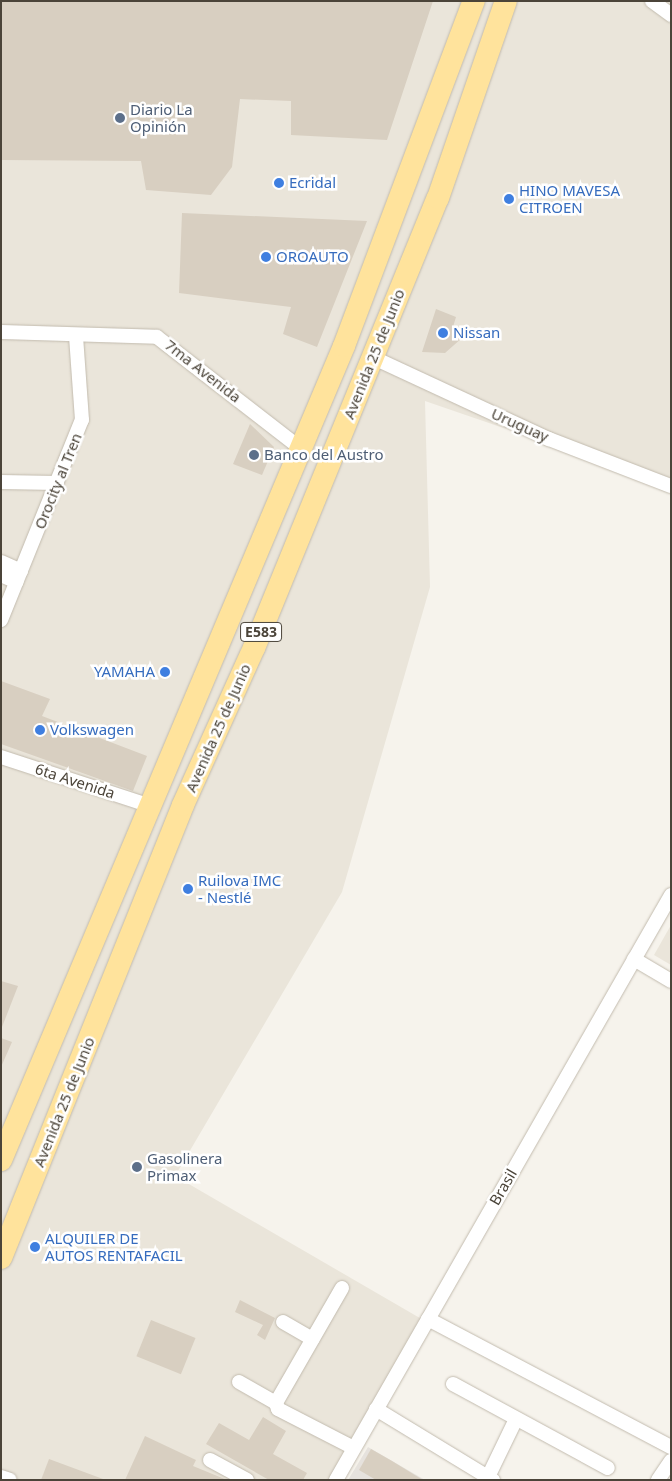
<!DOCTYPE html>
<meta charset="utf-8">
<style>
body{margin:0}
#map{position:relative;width:672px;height:1481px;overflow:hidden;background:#f6f3ec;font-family:"Noto Sans",sans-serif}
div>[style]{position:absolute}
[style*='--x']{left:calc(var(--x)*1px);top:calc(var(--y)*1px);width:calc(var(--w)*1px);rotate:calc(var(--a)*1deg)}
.residential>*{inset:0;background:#eae5da}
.industrial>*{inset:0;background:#e6e2dd}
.building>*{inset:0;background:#d8cfc1;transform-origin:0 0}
.roads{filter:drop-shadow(0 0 1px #c2bbae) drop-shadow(0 0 1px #c2bbae)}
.street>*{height:14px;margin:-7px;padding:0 7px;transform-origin:7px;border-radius:7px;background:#fff}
.primary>*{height:22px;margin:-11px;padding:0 11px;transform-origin:11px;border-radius:11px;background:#ffe39c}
.dots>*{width:14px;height:14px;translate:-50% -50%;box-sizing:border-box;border:2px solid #fff;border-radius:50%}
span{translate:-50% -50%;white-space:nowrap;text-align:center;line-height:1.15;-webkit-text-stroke:5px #fff;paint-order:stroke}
.shield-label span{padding:1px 4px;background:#fff;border:1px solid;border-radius:4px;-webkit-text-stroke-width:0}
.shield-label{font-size:14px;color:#4b4439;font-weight:700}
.service-label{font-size:15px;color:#4e5e75}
.left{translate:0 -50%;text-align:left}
.shop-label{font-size:15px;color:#366cbe}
.right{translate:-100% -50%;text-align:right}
.street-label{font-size:15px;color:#4b4439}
.frame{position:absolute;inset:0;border:2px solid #4b4439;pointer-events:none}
</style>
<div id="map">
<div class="residential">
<div style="clip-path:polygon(1px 1px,671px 1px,671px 486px,425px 401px,430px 587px,342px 892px,175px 1176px,425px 1321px,331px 1480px,1px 1480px)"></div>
<div style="clip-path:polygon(671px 925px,671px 965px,654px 955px)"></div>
</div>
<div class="industrial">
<div style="clip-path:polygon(368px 1447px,425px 1480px,348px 1480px)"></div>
</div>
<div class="building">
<div style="clip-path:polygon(1px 1px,433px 1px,387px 140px,291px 135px,291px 101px,240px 99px,232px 167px,211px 195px,146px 190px,141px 161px,1px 160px)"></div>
<div style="clip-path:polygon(182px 213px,367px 221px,317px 347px,283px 334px,291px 307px,179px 293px)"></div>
<div style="clip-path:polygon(436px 309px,456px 317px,453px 327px,462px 338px,445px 353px,422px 352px)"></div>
<div style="clip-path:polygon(250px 424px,274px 447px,262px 475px,233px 464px)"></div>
<div style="clip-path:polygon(1px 681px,50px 699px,42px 716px,147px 756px,133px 791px,1px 744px)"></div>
<div style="clip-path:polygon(1px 981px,18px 986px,2px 1027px,1px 1026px)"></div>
<div style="clip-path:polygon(1px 1038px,12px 1042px,1px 1067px)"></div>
<div style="clip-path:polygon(240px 1300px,275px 1318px,265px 1340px,257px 1335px,263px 1325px,235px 1312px)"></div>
<div style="left:151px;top:1320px;width:48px;height:39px;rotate:22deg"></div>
<div style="clip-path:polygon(263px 1417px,286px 1431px,273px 1454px,307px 1473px,303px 1480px,269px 1480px,206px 1444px,219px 1423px,249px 1440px)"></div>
<div style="clip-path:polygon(145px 1436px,196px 1460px,193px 1466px,227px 1480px,125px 1480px)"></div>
<div style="clip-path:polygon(371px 1449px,392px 1461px,423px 1480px,376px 1480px,359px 1470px)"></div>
<div style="clip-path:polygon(49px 1459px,103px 1479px,103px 1480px,41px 1480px)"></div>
</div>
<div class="roads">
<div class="street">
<div style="--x:652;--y:1;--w:24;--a:36"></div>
<div style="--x:1;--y:332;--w:156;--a:1.8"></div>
<div style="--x:157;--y:337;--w:181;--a:37.8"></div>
<div style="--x:372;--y:357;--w:195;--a:24.9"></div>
<div style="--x:549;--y:439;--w:131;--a:21.1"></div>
<div style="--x:1;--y:482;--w:56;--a:1"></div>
<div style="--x:1;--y:562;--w:22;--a:24"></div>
<div style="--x:1;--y:575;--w:17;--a:24"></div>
<div style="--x:1;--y:620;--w:216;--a:-68"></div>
<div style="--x:82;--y:420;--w:84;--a:-94.1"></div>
<div style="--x:1;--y:757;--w:155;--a:18.1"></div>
<div style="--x:634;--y:959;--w:43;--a:30.7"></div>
<div style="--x:342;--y:1288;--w:133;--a:119.9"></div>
<div style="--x:276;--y:1403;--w:6;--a:72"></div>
<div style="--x:278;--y:1409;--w:85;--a:27.2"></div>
<div style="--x:428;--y:1319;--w:275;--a:27.8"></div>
<div style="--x:283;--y:1322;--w:34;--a:30"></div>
<div style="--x:239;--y:1382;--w:43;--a:29.6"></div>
<div style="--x:453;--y:1384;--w:176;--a:28.5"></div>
<div style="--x:376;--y:1409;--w:137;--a:31.3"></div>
<div style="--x:210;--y:1460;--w:42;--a:28.4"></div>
<div style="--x:1;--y:1477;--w:9;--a:18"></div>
<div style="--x:488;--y:1477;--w:64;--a:-64.2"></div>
<div style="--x:336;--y:1480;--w:674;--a:-60.2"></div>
<div style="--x:658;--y:1480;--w:23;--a:-56"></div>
</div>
<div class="primary">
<div style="--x:1;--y:1160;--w:883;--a:-67.15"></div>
<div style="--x:344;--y:346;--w:369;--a:-69.4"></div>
<div style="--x:1;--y:1258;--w:488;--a:-68.1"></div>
<div style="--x:183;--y:805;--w:172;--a:-65.7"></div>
<div style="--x:254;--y:648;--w:486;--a:-67.8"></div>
<div style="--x:438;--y:198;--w:208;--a:-71"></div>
</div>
</div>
<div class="dots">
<div style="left:120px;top:118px;background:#5c6f8a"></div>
<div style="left:279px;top:183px;background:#3f7fe0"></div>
<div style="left:509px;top:199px;background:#3f7fe0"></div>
<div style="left:266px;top:257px;background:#3f7fe0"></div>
<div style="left:443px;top:333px;background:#3f7fe0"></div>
<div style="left:254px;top:455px;background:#5c6f8a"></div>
<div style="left:165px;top:672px;background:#3f7fe0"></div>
<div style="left:40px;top:730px;background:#3f7fe0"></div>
<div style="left:188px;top:889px;background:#3f7fe0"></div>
<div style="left:137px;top:1167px;background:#5c6f8a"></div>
<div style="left:35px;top:1247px;background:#3f7fe0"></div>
</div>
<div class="shield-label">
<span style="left:261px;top:632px">E583</span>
</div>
<div class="service-label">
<span class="left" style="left:130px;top:118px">Diario La<br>Opinión</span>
<span class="left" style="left:264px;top:455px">Banco del Austro</span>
<span class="left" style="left:147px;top:1167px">Gasolinera<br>Primax</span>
</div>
<div class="shop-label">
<span class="left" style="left:289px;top:183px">Ecridal</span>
<span class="left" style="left:519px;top:199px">HINO MAVESA<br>CITROEN</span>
<span class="left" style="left:276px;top:257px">OROAUTO</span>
<span class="left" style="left:453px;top:333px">Nissan</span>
<span class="right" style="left:155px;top:672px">YAMAHA</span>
<span class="left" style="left:50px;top:730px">Volkswagen</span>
<span class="left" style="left:198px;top:889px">Ruilova IMC<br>- Nestlé</span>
<span class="left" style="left:45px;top:1247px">ALQUILER DE<br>AUTOS RENTAFACIL</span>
</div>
<div class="street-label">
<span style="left:374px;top:354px;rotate:-68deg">Avenida 25 de Junio</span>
<span style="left:203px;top:371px;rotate:38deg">7ma Avenida</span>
<span style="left:520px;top:425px;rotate:24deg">Uruguay</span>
<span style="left:58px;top:481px;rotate:-68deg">Orocity al Tren</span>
<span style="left:218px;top:728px;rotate:-66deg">Avenida 25 de Junio</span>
<span style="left:75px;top:781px;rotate:18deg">6ta Avenida</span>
<span style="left:64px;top:1102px;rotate:-68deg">Avenida 25 de Junio</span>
<span style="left:503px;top:1187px;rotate:-60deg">Brasil</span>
</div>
<div class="frame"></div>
</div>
